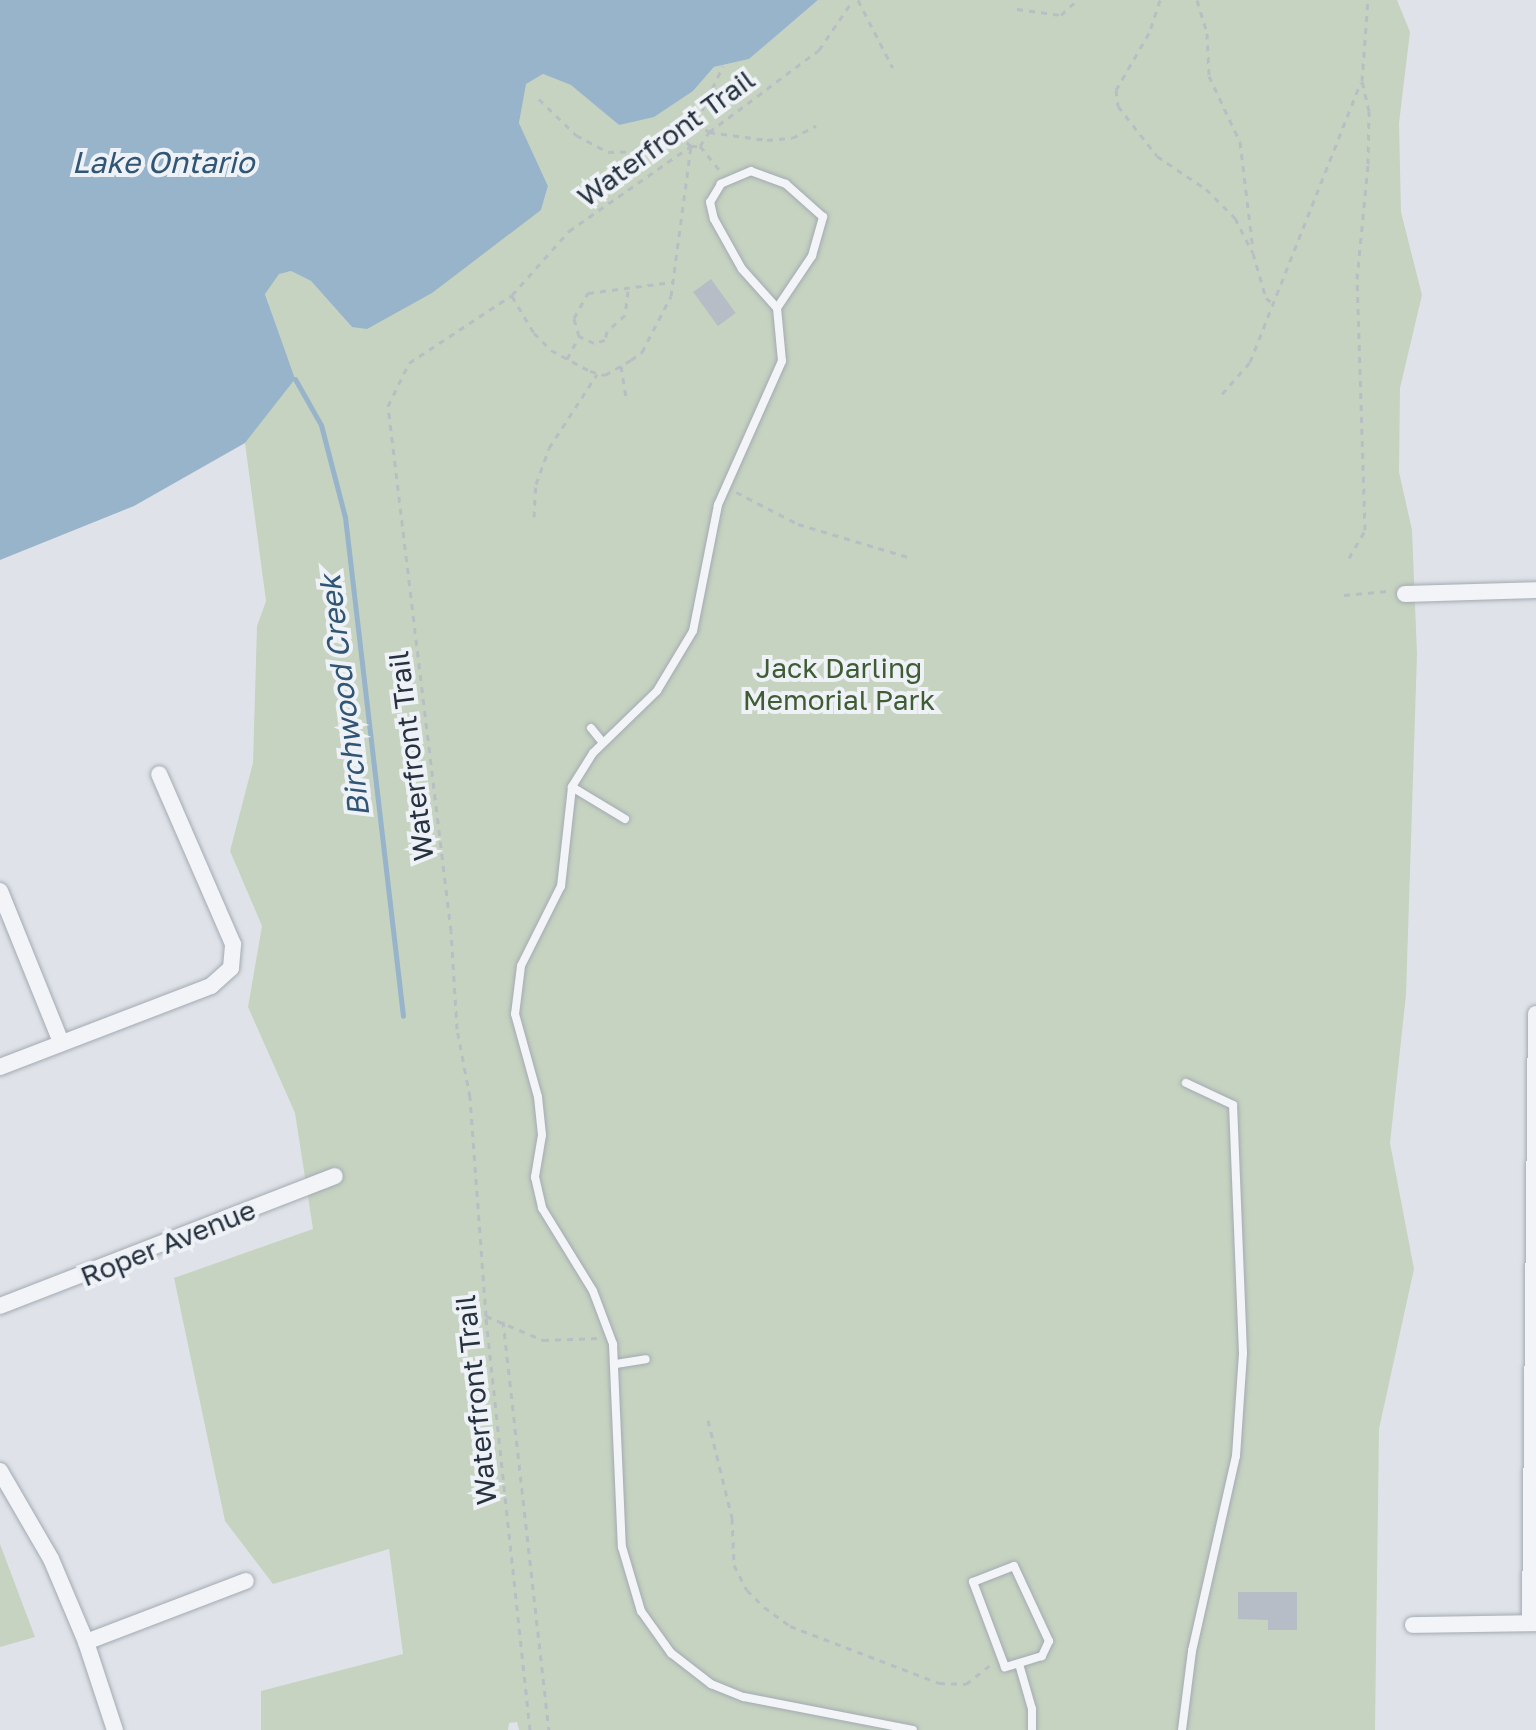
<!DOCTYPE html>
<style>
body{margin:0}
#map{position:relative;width:1536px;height:1730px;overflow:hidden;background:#dfe3e9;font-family:"Golos Text",sans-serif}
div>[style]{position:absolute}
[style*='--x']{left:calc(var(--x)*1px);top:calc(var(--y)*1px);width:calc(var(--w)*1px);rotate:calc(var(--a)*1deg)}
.green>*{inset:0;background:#c6d3c0}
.water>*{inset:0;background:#98b4ca}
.stream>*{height:5px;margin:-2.5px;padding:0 2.5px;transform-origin:2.5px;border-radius:2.5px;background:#98b4ca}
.building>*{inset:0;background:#b6bdc6;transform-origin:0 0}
.path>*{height:3px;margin-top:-1.5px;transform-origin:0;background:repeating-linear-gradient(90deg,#b9bec4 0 6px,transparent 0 12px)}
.roads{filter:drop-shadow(0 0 2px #a4aab3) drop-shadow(0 0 2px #a4aab3)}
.service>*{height:8px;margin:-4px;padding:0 4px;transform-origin:4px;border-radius:4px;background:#f2f4f7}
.minor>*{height:16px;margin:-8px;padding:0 8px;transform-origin:8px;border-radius:8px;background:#f2f4f7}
span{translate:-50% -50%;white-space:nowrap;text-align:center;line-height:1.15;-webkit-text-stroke:8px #eef2f6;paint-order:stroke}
.street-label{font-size:28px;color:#273240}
.park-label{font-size:28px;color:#3f5c34}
.water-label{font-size:30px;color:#305575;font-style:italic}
</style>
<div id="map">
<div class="green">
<div style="clip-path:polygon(818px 0,1397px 0,1410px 32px,1399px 123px,1401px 212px,1422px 295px,1400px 388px,1399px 472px,1412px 530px,1417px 654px,1406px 995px,1390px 1143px,1414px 1269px,1379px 1429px,1375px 1730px,519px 1730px,517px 1722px,509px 1723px,508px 1730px,261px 1730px,261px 1691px,403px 1654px,389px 1549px,273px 1584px,225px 1521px,174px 1278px,313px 1229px,295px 1113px,248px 1007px,262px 926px,230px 851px,253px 763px,257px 626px,266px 601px,245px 443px,294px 379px,265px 293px,279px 273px,291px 271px,311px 281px,352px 327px,541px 210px,548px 186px,519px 123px,525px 84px,543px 74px,572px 85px,619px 125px,693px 91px,714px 67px,749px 59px)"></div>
<div style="clip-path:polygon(0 1544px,35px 1637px,0 1647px)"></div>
</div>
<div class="water">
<div style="clip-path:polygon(0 0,818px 0,749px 59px,714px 67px,693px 91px,654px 117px,619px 125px,571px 85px,543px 74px,526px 84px,519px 123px,548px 186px,541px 210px,432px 293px,367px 329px,352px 327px,311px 281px,291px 271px,279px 274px,265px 294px,295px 379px,245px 443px,134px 506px,0 560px)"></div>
</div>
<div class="stream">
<div style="--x:295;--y:379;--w:53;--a:60.5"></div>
<div style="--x:321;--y:425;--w:95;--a:75.4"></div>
<div style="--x:345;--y:517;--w:502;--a:83.37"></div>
</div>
<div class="building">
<div style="left:711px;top:279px;width:42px;height:22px;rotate:54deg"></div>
<div style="clip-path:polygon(1238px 1592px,1297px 1592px,1297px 1630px,1268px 1630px,1268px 1620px,1238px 1619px)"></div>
</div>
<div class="path">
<div style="--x:858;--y:0;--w:76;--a:62.8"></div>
<div style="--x:1160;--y:0;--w:35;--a:108"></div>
<div style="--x:1149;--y:33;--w:66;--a:120.1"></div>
<div style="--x:1116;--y:90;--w:16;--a:83"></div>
<div style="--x:1118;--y:106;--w:63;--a:52"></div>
<div style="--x:1157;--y:156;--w:59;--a:34"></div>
<div style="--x:1206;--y:189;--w:41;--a:45"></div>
<div style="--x:1235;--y:218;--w:39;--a:63"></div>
<div style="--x:1253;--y:253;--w:47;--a:73.9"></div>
<div style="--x:1266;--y:298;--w:11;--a:38"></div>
<div style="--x:1197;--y:0;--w:34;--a:73"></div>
<div style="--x:1207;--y:33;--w:43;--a:87.3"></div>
<div style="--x:1209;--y:76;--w:73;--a:64.8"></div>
<div style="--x:1240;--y:142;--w:108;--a:83.1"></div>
<div style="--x:1017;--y:9;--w:44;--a:7.8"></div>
<div style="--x:1061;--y:15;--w:22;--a:-43"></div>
<div style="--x:539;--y:99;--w:52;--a:44.2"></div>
<div style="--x:576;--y:135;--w:36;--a:28"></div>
<div style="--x:608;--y:152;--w:43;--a:-1.3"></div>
<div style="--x:651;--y:151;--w:33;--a:-21"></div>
<div style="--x:697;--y:121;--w:61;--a:-64.7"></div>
<div style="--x:700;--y:146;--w:32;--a:51"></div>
<div style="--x:628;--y:291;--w:24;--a:97"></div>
<div style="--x:625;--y:315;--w:24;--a:138"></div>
<div style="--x:607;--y:331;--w:9;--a:103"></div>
<div style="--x:605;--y:340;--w:11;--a:165"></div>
<div style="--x:594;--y:343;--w:17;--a:-155"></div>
<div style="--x:579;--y:336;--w:19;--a:-106"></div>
<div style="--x:574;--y:318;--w:29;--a:-61"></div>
<div style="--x:588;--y:293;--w:85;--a:-7.5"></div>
<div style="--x:512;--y:296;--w:43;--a:59.3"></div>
<div style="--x:534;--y:333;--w:24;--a:45"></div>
<div style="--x:551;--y:350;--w:44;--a:28.3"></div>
<div style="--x:590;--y:371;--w:16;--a:15"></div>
<div style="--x:605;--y:375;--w:30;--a:-30"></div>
<div style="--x:631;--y:360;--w:14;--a:-36"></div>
<div style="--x:642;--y:352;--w:63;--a:-62.6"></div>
<div style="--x:671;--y:296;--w:151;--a:-82.4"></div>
<div style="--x:691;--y:146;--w:11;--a:-139"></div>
<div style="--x:683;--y:139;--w:13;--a:-81"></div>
<div style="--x:685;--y:126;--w:13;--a:-23"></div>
<div style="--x:697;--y:121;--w:16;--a:43"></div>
<div style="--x:709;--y:132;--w:59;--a:7.9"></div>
<div style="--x:767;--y:140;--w:25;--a:-5"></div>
<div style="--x:792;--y:138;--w:27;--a:-27"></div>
<div style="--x:567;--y:359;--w:24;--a:-62"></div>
<div style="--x:621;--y:366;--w:32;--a:81"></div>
<div style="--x:1222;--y:394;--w:43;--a:-48.8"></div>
<div style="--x:1250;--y:362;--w:301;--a:-68.4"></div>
<div style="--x:736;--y:492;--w:70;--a:27.3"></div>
<div style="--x:798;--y:524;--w:115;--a:16.7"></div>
<div style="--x:534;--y:517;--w:33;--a:-87"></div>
<div style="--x:536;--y:484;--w:38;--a:-70"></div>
<div style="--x:549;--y:448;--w:88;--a:-57"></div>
<div style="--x:1349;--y:558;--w:32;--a:-60"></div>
<div style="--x:1365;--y:530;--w:251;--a:-91.8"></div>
<div style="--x:1357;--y:279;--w:116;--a:-84.5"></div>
<div style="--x:1368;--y:164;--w:53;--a:-88.9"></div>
<div style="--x:1369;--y:111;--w:31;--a:-103"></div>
<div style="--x:1362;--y:81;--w:81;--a:-85.8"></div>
<div style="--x:1344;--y:595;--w:44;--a:-5.2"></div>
<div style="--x:486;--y:1316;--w:62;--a:22.8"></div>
<div style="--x:543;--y:1340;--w:57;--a:-2"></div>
<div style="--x:503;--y:1321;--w:412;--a:83.6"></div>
<div style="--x:708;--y:1420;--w:101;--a:76.2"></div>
<div style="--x:732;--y:1518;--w:47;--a:87.6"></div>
<div style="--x:734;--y:1565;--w:28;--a:63"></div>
<div style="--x:747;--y:1590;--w:24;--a:45"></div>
<div style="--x:764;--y:1607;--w:32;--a:36"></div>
<div style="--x:790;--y:1626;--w:160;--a:20.9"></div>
<div style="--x:939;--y:1683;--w:27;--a:2"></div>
<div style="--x:966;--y:1684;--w:33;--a:-38"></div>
<div style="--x:530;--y:1730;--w:416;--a:-96.1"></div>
<div style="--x:486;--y:1316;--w:220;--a:-94.2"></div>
<div style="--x:470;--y:1097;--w:69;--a:-100.8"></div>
<div style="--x:457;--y:1029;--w:98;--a:-93.5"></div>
<div style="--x:451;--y:931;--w:529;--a:-96.84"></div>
<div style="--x:388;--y:406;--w:48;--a:-64"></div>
<div style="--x:409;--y:363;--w:123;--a:-33.4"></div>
<div style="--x:512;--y:295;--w:86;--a:-48.3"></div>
<div style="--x:569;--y:231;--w:149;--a:-34.9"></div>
<div style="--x:691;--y:146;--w:9;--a:0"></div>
<div style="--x:700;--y:146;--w:17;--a:-57"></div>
<div style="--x:709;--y:132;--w:137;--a:-36.7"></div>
<div style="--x:819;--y:50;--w:60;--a:-55.8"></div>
</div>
<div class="roads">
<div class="service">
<div style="--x:777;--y:308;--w:63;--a:-56.1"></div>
<div style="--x:812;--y:256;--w:41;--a:-74.2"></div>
<div style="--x:823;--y:217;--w:50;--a:-138.3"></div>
<div style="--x:786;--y:184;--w:37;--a:-160"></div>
<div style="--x:751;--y:171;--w:33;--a:157"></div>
<div style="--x:721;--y:184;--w:21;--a:121"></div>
<div style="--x:710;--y:202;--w:17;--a:77"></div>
<div style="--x:714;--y:219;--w:57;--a:60.8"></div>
<div style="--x:742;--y:269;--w:52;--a:48.1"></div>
<div style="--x:777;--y:308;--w:53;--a:84.6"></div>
<div style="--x:782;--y:361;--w:158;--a:114"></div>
<div style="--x:718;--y:505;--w:128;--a:101.2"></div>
<div style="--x:693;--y:631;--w:70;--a:121"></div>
<div style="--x:657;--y:691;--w:89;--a:135.9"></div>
<div style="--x:593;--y:753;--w:40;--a:122"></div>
<div style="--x:572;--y:787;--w:100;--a:96.3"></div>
<div style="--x:561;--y:886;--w:89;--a:116.6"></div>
<div style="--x:521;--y:966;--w:48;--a:97.1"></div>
<div style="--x:515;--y:1014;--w:86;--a:74.5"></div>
<div style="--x:538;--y:1097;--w:38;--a:84"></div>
<div style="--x:542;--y:1135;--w:43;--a:99.5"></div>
<div style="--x:535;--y:1177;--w:32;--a:77"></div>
<div style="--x:542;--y:1208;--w:97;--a:58.4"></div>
<div style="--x:593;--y:1291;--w:57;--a:69.3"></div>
<div style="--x:613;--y:1344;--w:203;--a:87.5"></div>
<div style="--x:622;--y:1547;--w:67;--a:73.5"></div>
<div style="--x:641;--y:1611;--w:52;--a:54.5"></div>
<div style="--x:671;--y:1653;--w:51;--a:37.8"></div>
<div style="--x:711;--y:1684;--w:35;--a:22"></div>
<div style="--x:744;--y:1697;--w:172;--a:11"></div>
<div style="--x:591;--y:728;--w:19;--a:51"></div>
<div style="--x:572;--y:787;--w:62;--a:31.1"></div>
<div style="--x:616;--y:1364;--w:30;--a:-9"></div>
<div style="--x:1014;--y:1566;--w:83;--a:65"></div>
<div style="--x:1049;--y:1641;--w:17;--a:115"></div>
<div style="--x:1042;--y:1656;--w:39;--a:163"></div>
<div style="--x:1005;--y:1667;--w:91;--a:-110.6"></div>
<div style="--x:973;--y:1582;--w:44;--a:-21.3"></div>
<div style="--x:1019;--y:1664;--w:47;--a:73.9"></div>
<div style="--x:1032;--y:1709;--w:21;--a:90"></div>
<div style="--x:1182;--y:1730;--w:80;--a:-82.8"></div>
<div style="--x:1192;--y:1651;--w:200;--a:-77.3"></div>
<div style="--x:1236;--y:1456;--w:103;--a:-86.1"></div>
<div style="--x:1243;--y:1353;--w:248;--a:-92.3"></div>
<div style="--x:1233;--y:1105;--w:52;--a:-154.9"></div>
</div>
<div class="minor">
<div style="--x:1405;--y:594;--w:131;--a:-1.7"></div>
<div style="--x:0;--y:891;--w:163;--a:68"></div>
<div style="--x:0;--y:1067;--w:226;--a:-21"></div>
<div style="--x:211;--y:986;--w:27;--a:-42"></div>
<div style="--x:231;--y:968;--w:24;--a:-85"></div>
<div style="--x:233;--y:944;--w:185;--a:-113.5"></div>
<div style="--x:0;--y:1306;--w:359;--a:-21.2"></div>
<div style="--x:0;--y:1471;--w:102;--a:59.9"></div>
<div style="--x:51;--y:1559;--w:90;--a:67.1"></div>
<div style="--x:86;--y:1642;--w:93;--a:71.8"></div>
<div style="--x:1530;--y:1623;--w:609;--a:-89.44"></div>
<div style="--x:1413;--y:1625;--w:123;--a:-0.9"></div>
<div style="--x:86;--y:1642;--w:171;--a:-20.9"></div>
</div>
</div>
<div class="street-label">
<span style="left:666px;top:138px;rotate:-36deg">Waterfront Trail</span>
<span style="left:411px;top:756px;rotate:-97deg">Waterfront Trail</span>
<span style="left:168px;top:1243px;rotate:-22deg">Roper Avenue</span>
<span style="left:476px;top:1400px;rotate:-96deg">Waterfront Trail</span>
</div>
<div class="park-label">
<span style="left:839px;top:684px">Jack Darling<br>Memorial Park</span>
</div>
<div class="water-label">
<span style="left:163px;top:162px">Lake Ontario</span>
<span style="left:344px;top:696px;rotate:-97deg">Birchwood Creek</span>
</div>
</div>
